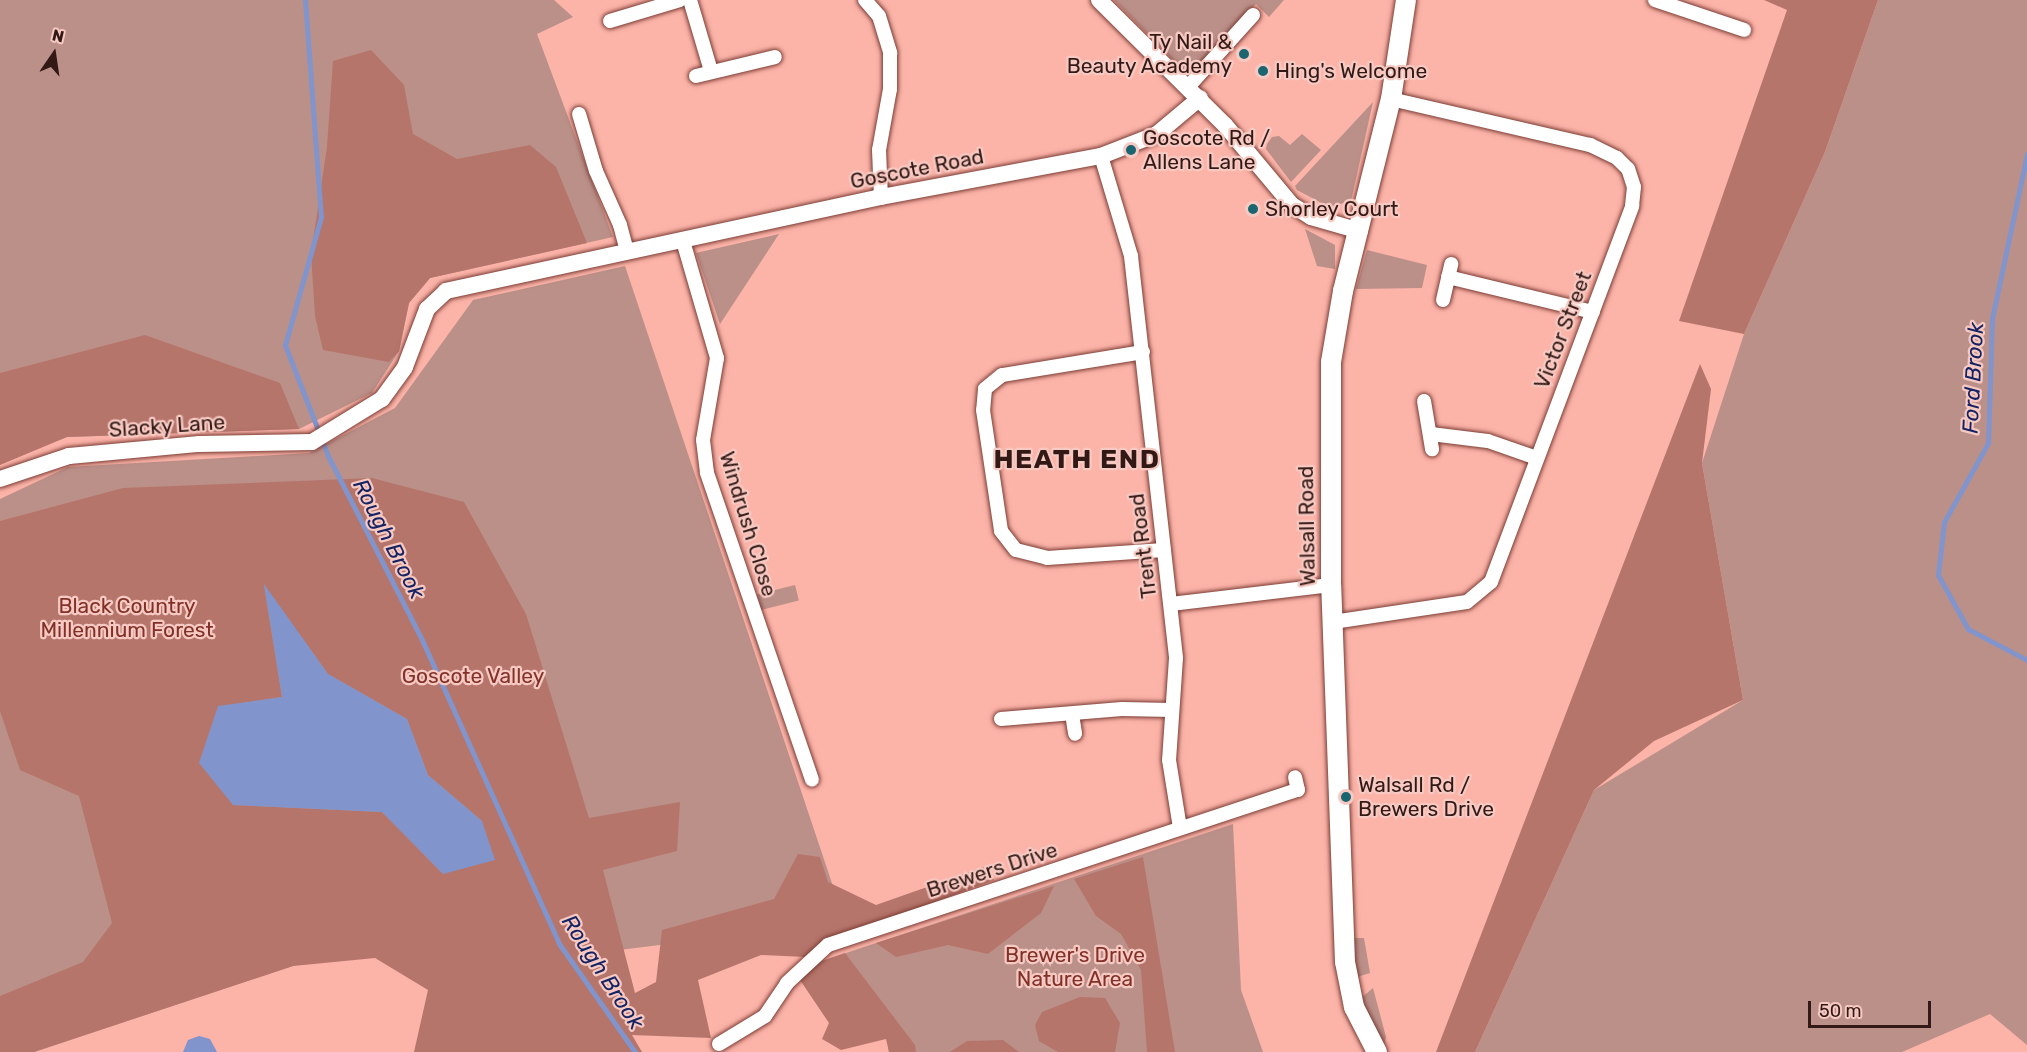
<!DOCTYPE html>
<style>
body{margin:0}
#map{position:relative;width:2027px;height:1052px;overflow:hidden;background:#fcb3a8;font-family:Rubik,sans-serif}
div>[style]{position:absolute}
[style*='--x']{left:calc(var(--x)*1px);top:calc(var(--y)*1px);width:calc(var(--w)*1px);rotate:calc(var(--a)*1deg)}
.green>*{inset:0;background:#bb9089;transform-origin:0 0}
.forest>*{inset:0;background:#b6756b}
.water>*{inset:0;background:#8194cb}
.stream>*{height:5px;margin:-2.5px;padding:0 2.5px;transform-origin:2.5px;border-radius:2.5px;background:#8194cb}
.roads{filter:drop-shadow(0 0 2px #7b3d35) drop-shadow(0 0 2px #7b3d35)}
.minor>*{height:14px;margin:-7px;padding:0 7px;transform-origin:7px;border-radius:7px;background:#fff}
.tertiary>*{height:16px;margin:-8px;padding:0 8px;transform-origin:8px;border-radius:8px;background:#fff}
.secondary>*{height:20px;margin:-10px;padding:0 10px;transform-origin:10px;border-radius:10px;background:#fff}
.dots>*{width:16px;height:16px;translate:-50% -50%;box-sizing:border-box;border:3px solid #f6c9c2;border-radius:50%}
span{translate:-50% -50%;white-space:nowrap;text-align:center;line-height:1.15;-webkit-text-stroke:4.5px #f6c9c2;paint-order:stroke}
.poi-label{font-size:21px;color:#331915}
.right{translate:-100% -50%;text-align:right}
.left{translate:0 -50%;text-align:left}
.street-label{font-size:21px;color:#331915}
.park-label{font-size:21px;color:#823128}
.water-label{font-size:22px;color:#162363;font-style:italic}
.district-label{font-size:27px;color:#331915;font-weight:700;letter-spacing:1.5px}
.north{position:absolute;left:24px;top:24px;width:60px;height:60px;-webkit-text-stroke:4px #f6c9c2;paint-order:stroke;rotate:13deg;font-size:16px;font-weight:700;line-height:24px;text-align:center;color:#331915}
.north::after{content:'';display:block;margin:auto;width:21px;height:27px;background:#331915;clip-path:polygon(50% 0,100% 100%,50% 72%,0 100%)}
.scale{position:absolute;left:1808px;top:1001px;width:123px;height:27px;box-sizing:border-box;border:3px solid #331915;border-top:0;padding-left:8px;font-size:18px;line-height:21px;white-space:nowrap;color:#331915;-webkit-text-stroke:4px #f6c9c2;paint-order:stroke}
</style>
<div id="map">
<div class="green">
<div style="clip-path:polygon(0 0,554px 0,573px 17px,537px 34px,613px 237px,430px 278px,409px 303px,399px 351px,372px 393px,299px 429px,67px 437px,0 462px)"></div>
<div style="clip-path:polygon(1114px 0,1284px 0,1269px 17px,1256px 4px,1189px 76px)"></div>
<div style="clip-path:polygon(1878px 0,2027px 0,2027px 1045px,1990px 1014px,1902px 1052px,1475px 1052px,1594px 790px,1743px 700px,1702px 463px,1744px 334px,1825px 152px)"></div>
<div style="clip-path:polygon(1373px 102px,1351px 201px,1329px 207px,1297px 190px,1295px 186px)"></div>
<div style="clip-path:polygon(1302px 134px,1321px 150px,1291px 182px,1266px 149px,1267px 144px,1272px 137px,1279px 136px,1290px 145px)"></div>
<div style="clip-path:polygon(1305px 229px,1335px 245px,1335px 269px,1317px 266px)"></div>
<div style="clip-path:polygon(779px 234px,720px 324px,696px 253px)"></div>
<div style="clip-path:polygon(1367px 250px,1427px 265px,1422px 288px,1356px 289px)"></div>
<div style="clip-path:polygon(625px 266px,845px 922px,523px 962px,383px 936px,34px 1052px,0 1052px,0 499px,68px 467px,309px 453px,395px 408px,473px 300px)"></div>
<div style="left:795px;top:585px;width:16px;height:40px;rotate:76deg"></div>
<div style="clip-path:polygon(1233px 824px,1241px 990px,1263px 1052px,889px 1052px,887px 1039px,822px 961px)"></div>
<div style="clip-path:polygon(1351px 938px,1364px 938px,1370px 973px,1357px 977px)"></div>
<div style="clip-path:polygon(1373px 988px,1386px 1037px,1383px 1052px,1361px 998px)"></div>
</div>
<div class="forest">
<div style="clip-path:polygon(1764px 0,1878px 0,1825px 152px,1744px 334px,1679px 321px,1787px 10px)"></div>
<div style="clip-path:polygon(371px 50px,404px 85px,413px 134px,457px 159px,530px 145px,556px 167px,587px 243px,430px 278px,409px 303px,399px 351px,389px 362px,323px 350px,315px 316px,311px 254px,327px 147px,333px 61px)"></div>
<div style="clip-path:polygon(145px 335px,280px 383px,299px 429px,67px 437px,0 465px,0 373px)"></div>
<div style="clip-path:polygon(1700px 364px,1711px 389px,1702px 463px,1743px 700px,1654px 741px,1594px 790px,1475px 1052px,1436px 1052px)"></div>
<div style="clip-path:polygon(evenodd,372px 478px,464px 502px,526px 614px,589px 818px,680px 802px,677px 851px,603px 870px,635px 993px,656px 982px,662px 930px,774px 899px,798px 854px,820px 857px,828px 882px,876px 905px,984px 867px,994px 880px,826px 942px,806px 957px,761px 955px,698px 980px,711px 1038px,632px 1035px,642px 1052px,414px 1052px,428px 990px,375px 958px,293px 966px,34px 1052px,0 1052px,0 996px,83px 962px,112px 923px,79px 796px,20px 770px,0 711px,0 521px,123px 488px,372px 478px,264px 585px,328px 674px,407px 719px,428px 775px,482px 821px,443px 874px,382px 812px,233px 805px,218px 707px,282px 697px,264px 585px)"></div>
<div style="clip-path:polygon(1143px 857px,1175px 1052px,1147px 1052px,1141px 970px,1121px 934px,1096px 916px,1074px 879px)"></div>
<div style="clip-path:polygon(1054px 886px,1041px 913px,988px 954px,948px 945px,896px 957px,876px 943px)"></div>
<div style="clip-path:polygon(845px 953px,915px 1045px,916px 1052px,889px 1052px,886px 1039px,841px 1050px,822px 1039px,829px 1023px,798px 977px,822px 961px)"></div>
<div style="clip-path:polygon(1080px 997px,1105px 998px,1120px 1023px,1115px 1052px,1058px 1052px,1039px 1041px,1035px 1025px,1042px 1012px)"></div>
<div style="clip-path:polygon(1003px 1040px,1019px 1052px,950px 1052px,967px 1041px)"></div>
</div>
<div class="water">
<div style="clip-path:polygon(264px 584px,328px 674px,407px 719px,428px 775px,482px 821px,495px 860px,443px 874px,382px 812px,233px 805px,199px 763px,218px 706px,282px 697px)"></div>
<div style="clip-path:polygon(199px 1036px,210px 1039px,217px 1052px,183px 1052px,188px 1040px)"></div>
</div>
<div class="stream">
<div style="--x:305;--y:0;--w:218;--a:85.8"></div>
<div style="--x:321;--y:217;--w:133;--a:105.7"></div>
<div style="--x:285;--y:345;--w:119;--a:68.8"></div>
<div style="--x:328;--y:456;--w:209;--a:62.9"></div>
<div style="--x:423;--y:642;--w:333;--a:65.7"></div>
<div style="--x:560;--y:945;--w:131;--a:55"></div>
<div style="--x:2027;--y:154;--w:168;--a:102"></div>
<div style="--x:1992;--y:318;--w:125;--a:91.8"></div>
<div style="--x:1988;--y:443;--w:90;--a:119.1"></div>
<div style="--x:1944;--y:522;--w:53;--a:96.5"></div>
<div style="--x:1938;--y:575;--w:62;--a:60.9"></div>
<div style="--x:1968;--y:629;--w:67;--a:27.7"></div>
</div>
<div class="roads">
<div class="minor">
<div style="--x:690;--y:0;--w:74;--a:73.5"></div>
<div style="--x:865;--y:0;--w:21;--a:49"></div>
<div style="--x:879;--y:16;--w:39;--a:73"></div>
<div style="--x:890;--y:53;--w:36;--a:90"></div>
<div style="--x:890;--y:89;--w:62;--a:100.2"></div>
<div style="--x:879;--y:150;--w:47;--a:87.6"></div>
<div style="--x:1655;--y:0;--w:94;--a:18.6"></div>
<div style="--x:610;--y:21;--w:73;--a:-16.7"></div>
<div style="--x:696;--y:76;--w:81;--a:-13.5"></div>
<div style="--x:1188;--y:87;--w:97;--a:-47.9"></div>
<div style="--x:579;--y:114;--w:59;--a:73.4"></div>
<div style="--x:596;--y:171;--w:59;--a:66"></div>
<div style="--x:620;--y:225;--w:28;--a:75"></div>
<div style="--x:1101;--y:156;--w:104;--a:73.3"></div>
<div style="--x:1131;--y:256;--w:405;--a:83.6"></div>
<div style="--x:1176;--y:658;--w:102;--a:93.9"></div>
<div style="--x:1169;--y:760;--w:69;--a:80.8"></div>
<div style="--x:683;--y:241;--w:122;--a:73.8"></div>
<div style="--x:717;--y:358;--w:83;--a:99.7"></div>
<div style="--x:703;--y:440;--w:33;--a:83"></div>
<div style="--x:707;--y:473;--w:324;--a:71.1"></div>
<div style="--x:1448;--y:277;--w:149;--a:13.6"></div>
<div style="--x:1443;--y:300;--w:37;--a:-77"></div>
<div style="--x:1143;--y:352;--w:143;--a:170.7"></div>
<div style="--x:1002;--y:375;--w:22;--a:141"></div>
<div style="--x:985;--y:389;--w:21;--a:95"></div>
<div style="--x:983;--y:410;--w:122;--a:81.5"></div>
<div style="--x:1001;--y:531;--w:24;--a:52"></div>
<div style="--x:1016;--y:550;--w:32;--a:14"></div>
<div style="--x:1047;--y:558;--w:117;--a:-3.9"></div>
<div style="--x:1424;--y:401;--w:49;--a:80.5"></div>
<div style="--x:1431;--y:434;--w:57;--a:7"></div>
<div style="--x:1488;--y:441;--w:52;--a:19.1"></div>
<div style="--x:1171;--y:604;--w:161;--a:-6.8"></div>
<div style="--x:1333;--y:622;--w:135;--a:-8.5"></div>
<div style="--x:1467;--y:602;--w:31;--a:-40"></div>
<div style="--x:1491;--y:582;--w:402;--a:-69.4"></div>
<div style="--x:1632;--y:206;--w:19;--a:-84"></div>
<div style="--x:1634;--y:187;--w:19;--a:-108"></div>
<div style="--x:1628;--y:169;--w:16;--a:-135"></div>
<div style="--x:1617;--y:158;--w:30;--a:-154"></div>
<div style="--x:1590;--y:145;--w:204;--a:-167"></div>
<div style="--x:1072;--y:714;--w:20;--a:81"></div>
<div style="--x:1001;--y:719;--w:121;--a:-4.7"></div>
<div style="--x:1122;--y:709;--w:50;--a:1.1"></div>
<div style="--x:719;--y:1044;--w:54;--a:-31.3"></div>
<div style="--x:765;--y:1016;--w:40;--a:-56"></div>
<div style="--x:787;--y:983;--w:56;--a:-42.8"></div>
<div style="--x:828;--y:945;--w:495;--a:-18.3"></div>
<div style="--x:1298;--y:790;--w:13;--a:-103"></div>
</div>
<div class="tertiary">
<div style="--x:1099;--y:0;--w:177;--a:44.8"></div>
<div style="--x:1225;--y:125;--w:104;--a:50.1"></div>
<div style="--x:1292;--y:205;--w:22;--a:32"></div>
<div style="--x:1311;--y:217;--w:51;--a:15.9"></div>
<div style="--x:0;--y:479;--w:73;--a:-18.4"></div>
<div style="--x:69;--y:456;--w:131;--a:-5.3"></div>
<div style="--x:199;--y:444;--w:113;--a:-1"></div>
<div style="--x:312;--y:442;--w:82;--a:-31.6"></div>
<div style="--x:382;--y:399;--w:39;--a:-54"></div>
<div style="--x:405;--y:367;--w:62;--a:-69.2"></div>
<div style="--x:427;--y:309;--w:26;--a:-43"></div>
<div style="--x:446;--y:291;--w:445;--a:-12.2"></div>
<div style="--x:881;--y:197;--w:224;--a:-10.6"></div>
<div style="--x:1101;--y:156;--w:60;--a:-21.4"></div>
<div style="--x:1157;--y:134;--w:56;--a:-39.9"></div>
</div>
<div class="secondary">
<div style="--x:1377;--y:1052;--w:51;--a:-117.1"></div>
<div style="--x:1354;--y:1007;--w:46;--a:-101.3"></div>
<div style="--x:1345;--y:962;--w:377;--a:-92.1"></div>
<div style="--x:1331;--y:585;--w:223;--a:-90"></div>
<div style="--x:1331;--y:362;--w:72;--a:-80.4"></div>
<div style="--x:1343;--y:291;--w:198;--a:-76"></div>
<div style="--x:1391;--y:99;--w:100;--a:-81.4"></div>
</div>
</div>
<div class="dots">
<div style="left:1244px;top:54px;background:#1a6570"></div>
<div style="left:1263px;top:71px;background:#1a6570"></div>
<div style="left:1131px;top:150px;background:#1a6570"></div>
<div style="left:1253px;top:209px;background:#1a6570"></div>
<div style="left:1346px;top:797px;background:#1a6570"></div>
</div>
<div class="poi-label">
<span class="right" style="left:1232px;top:54px">Ty Nail &amp;<br>Beauty Academy</span>
<span class="left" style="left:1275px;top:71px">Hing's Welcome</span>
<span class="left" style="left:1143px;top:150px">Goscote Rd /<br>Allens Lane</span>
<span class="left" style="left:1265px;top:209px">Shorley Court</span>
<span class="left" style="left:1358px;top:797px">Walsall Rd /<br>Brewers Drive</span>
</div>
<div class="street-label">
<span style="left:917px;top:169px;rotate:-11deg">Goscote Road</span>
<span style="left:1563px;top:330px;rotate:-69deg">Victor Street</span>
<span style="left:167px;top:426px;rotate:-4deg">Slacky Lane</span>
<span style="left:748px;top:524px;rotate:73deg">Windrush Close</span>
<span style="left:1307px;top:526px;rotate:-91deg">Walsall Road</span>
<span style="left:1143px;top:546px;rotate:-97deg">Trent Road</span>
<span style="left:992px;top:870px;rotate:-18deg">Brewers Drive</span>
</div>
<div class="park-label">
<span style="left:127px;top:618px">Black Country<br>Millennium Forest</span>
<span style="left:473px;top:676px">Goscote Valley</span>
<span style="left:1075px;top:967px">Brewer's Drive<br>Nature Area</span>
</div>
<div class="water-label">
<span style="left:1973px;top:378px;rotate:-87deg">Ford Brook</span>
<span style="left:389px;top:539px;rotate:63deg">Rough Brook</span>
<span style="left:603px;top:972px;rotate:57deg">Rough Brook</span>
</div>
<div class="district-label">
<span style="left:1077px;top:460px">HEATH END</span>
</div>
<div class="north">N</div>
<div class="scale">50 m</div>
</div>
